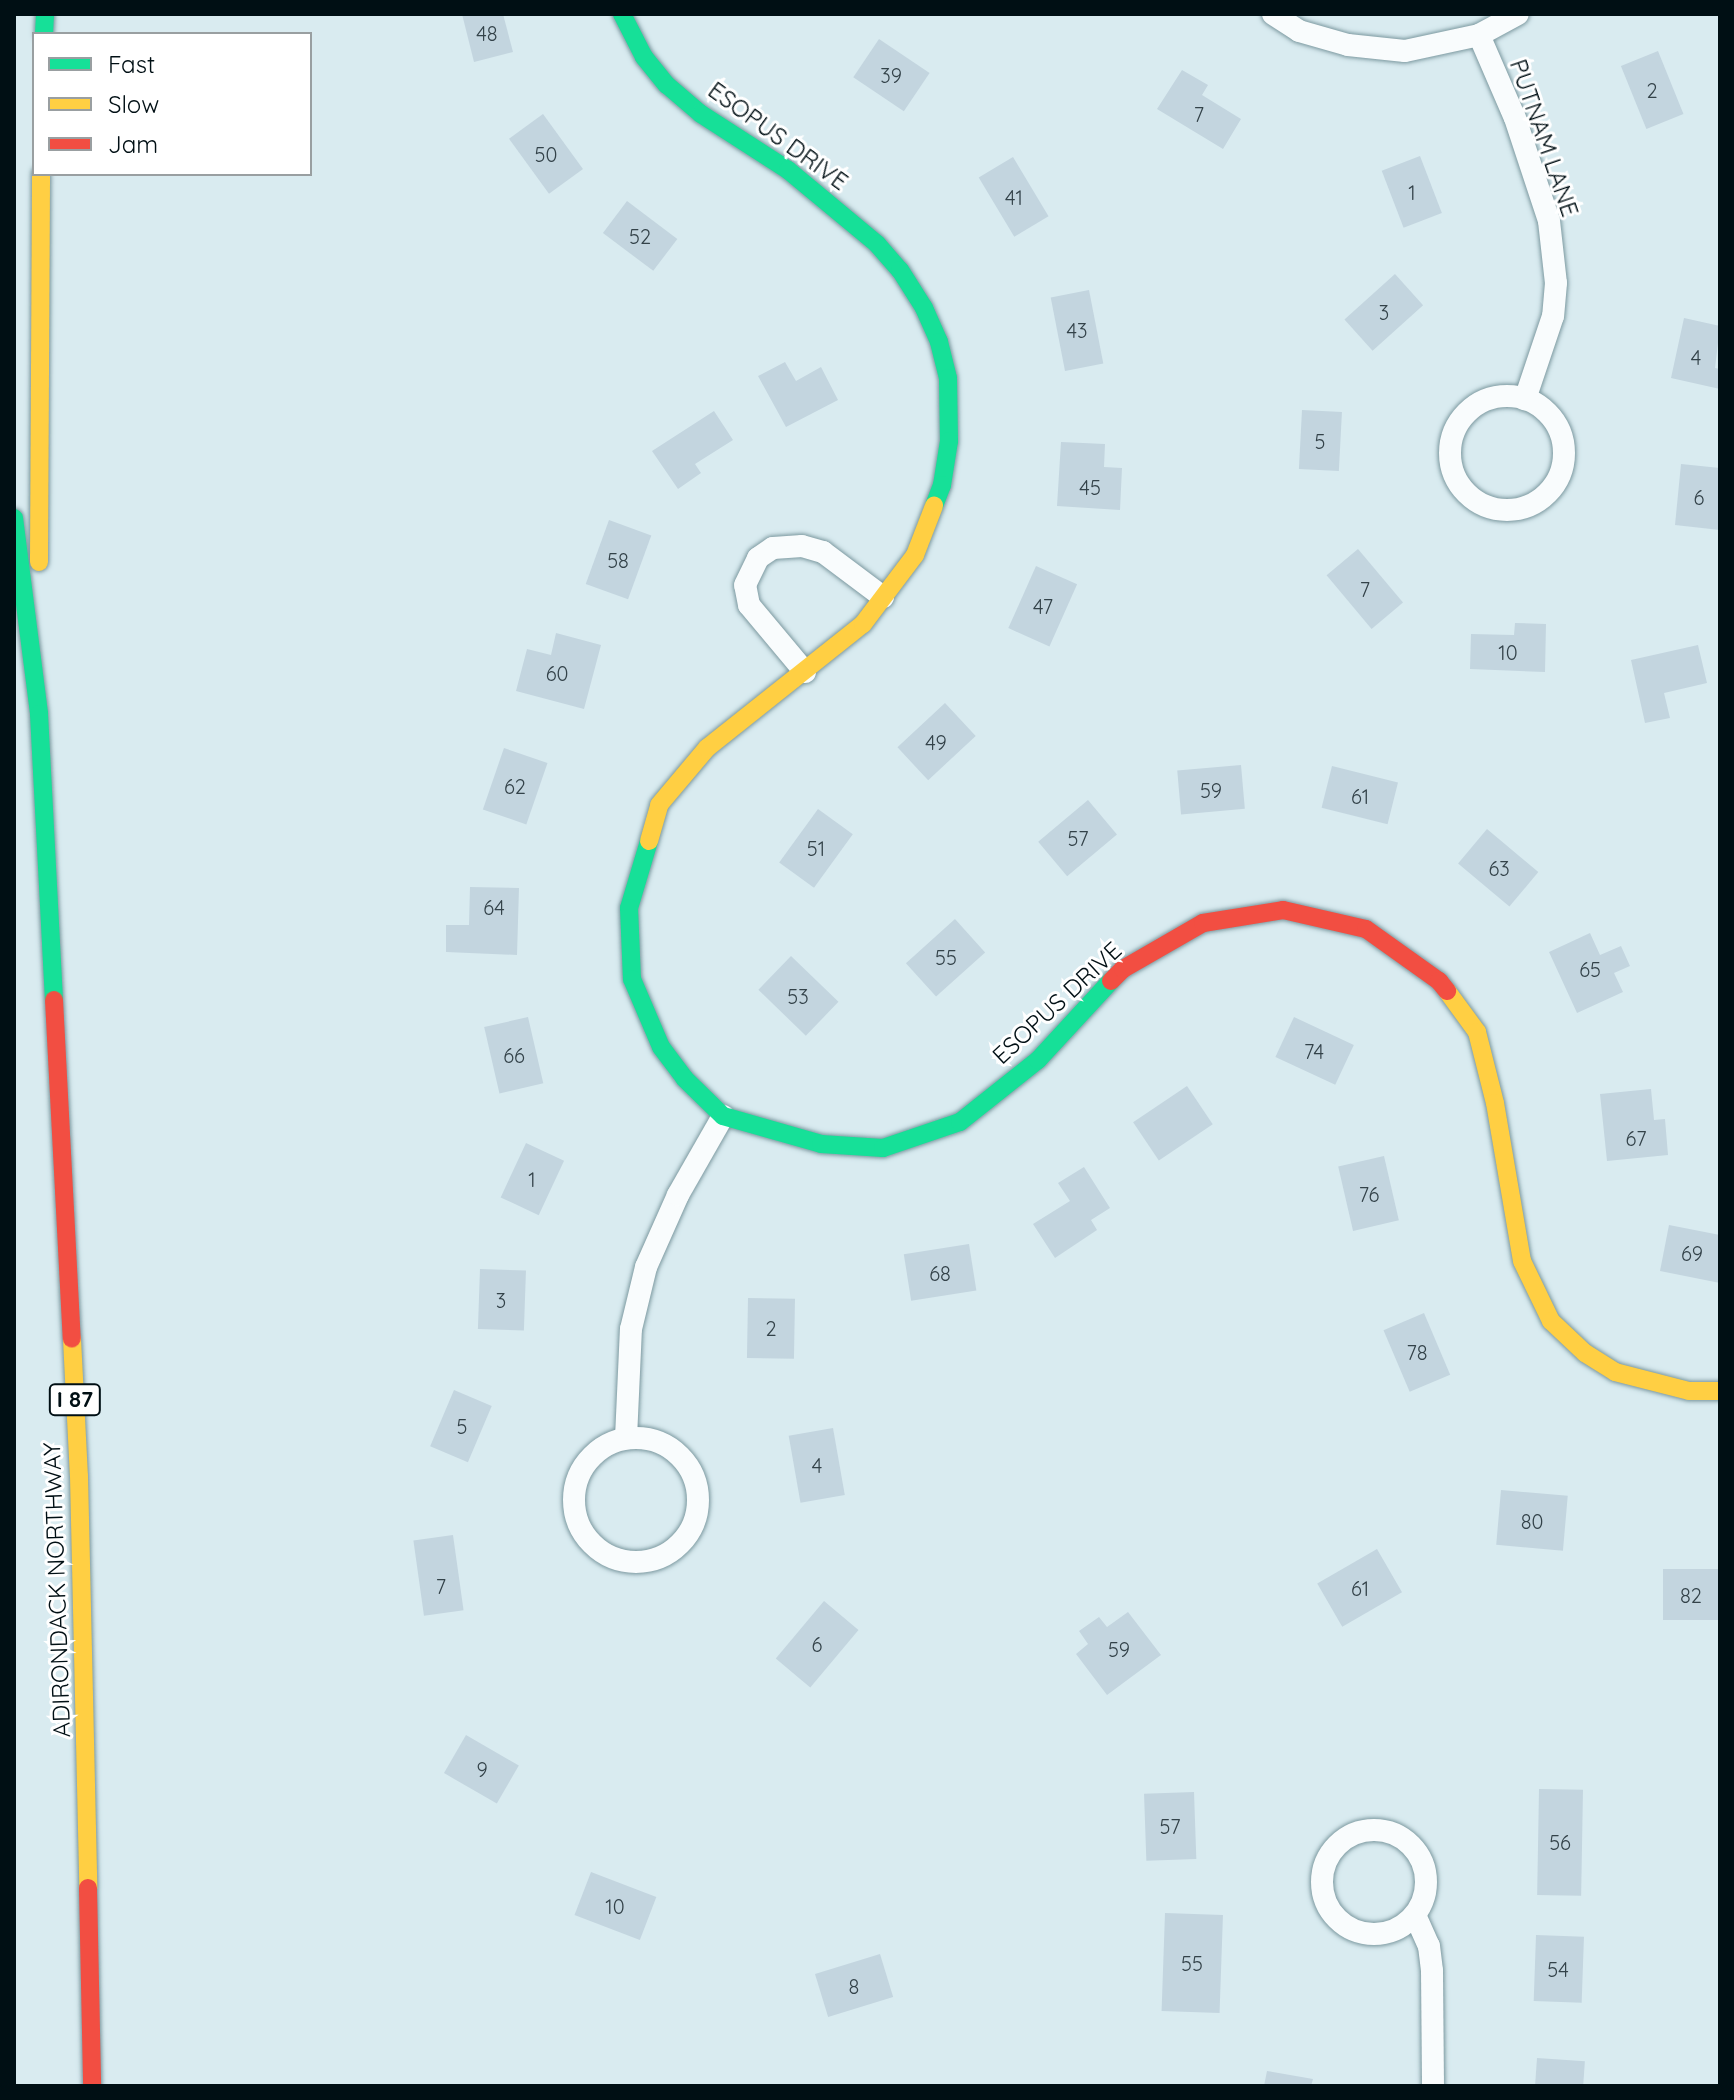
<!DOCTYPE html>
<style>
body{margin:0}
#map{position:relative;width:1734px;height:2100px;overflow:hidden;background:#d9ebf0;font-family:Quicksand,sans-serif}
div>[style]{position:absolute}
[style*='--x']{left:calc(var(--x)*1px);top:calc(var(--y)*1px);width:calc(var(--w)*1px);rotate:calc(var(--a)*1deg)}
.building>*{inset:0;background:#c3d5df;transform-origin:0 0}
.roads{filter:drop-shadow(0 0 2px #7c99a0) drop-shadow(0 0 2px #7c99a0)}
.street>*{height:22px;margin:-11px;padding:0 11px;transform-origin:11px;border-radius:11px;background:#f9fcfd}
.street>.ring{margin:-11px;padding:0;box-sizing:content-box;background:none;border:22px solid #f9fcfd;border-radius:50%}
.fast>*{height:18px;margin:-9px;padding:0 9px;transform-origin:9px;border-radius:9px;background:#16e098}
.slow>*{height:18px;margin:-9px;padding:0 9px;transform-origin:9px;border-radius:9px;background:#ffcf43}
.jam>*{height:18px;margin:-9px;padding:0 9px;transform-origin:9px;border-radius:9px;background:#f24e42}
span{translate:-50% -50%;white-space:nowrap;text-align:center;line-height:1.15;-webkit-text-stroke:6px #fff;paint-order:stroke}
.number-label{font-size:20px;color:#334249}
.number-label span{-webkit-text-stroke-width:0}
.shield-label span{padding:2px 6px;background:#fff;border:2px solid;border-radius:6px;-webkit-text-stroke-width:0}
.shield-label{font-size:22px;color:#000f14;font-weight:700}
.street-label{font-size:24px;color:#000f14}
.frame{position:absolute;inset:0;border:16px solid #000f14;pointer-events:none}
.legend{position:absolute;left:32px;top:32px;width:280px;height:144px;box-sizing:border-box;background:#fff;border:2px solid #999fa1;margin:0;padding:10px 14px;list-style:none;font-size:24px;color:#000f14}
.legend li{display:flex;align-items:center;gap:16px;height:40px}
.legend b{width:40px;border:2px solid #999fa1}
</style>
<div id="map">
<div class="building">
<div style="clip-path:polygon(462px 14px,503px 14px,513px 52px,474px 62px)"></div>
<div style="left:879px;top:39px;width:61px;height:46px;rotate:34deg"></div>
<div style="left:1658px;top:51px;width:68px;height:40px;rotate:68deg"></div>
<div style="clip-path:polygon(1182px 70px,1208px 85px,1202px 95px,1241px 119px,1223px 149px,1157px 109px)"></div>
<div style="left:543px;top:114px;width:68px;height:42px;rotate:54deg"></div>
<div style="left:1420px;top:156px;width:61px;height:41px;rotate:69deg"></div>
<div style="left:1013px;top:157px;width:69px;height:40px;rotate:59deg"></div>
<div style="left:627px;top:201px;width:63px;height:40px;rotate:37deg"></div>
<div style="left:1395px;top:274px;width:42px;height:68px;rotate:48deg"></div>
<div style="left:1089px;top:290px;width:75px;height:39px;rotate:79deg"></div>
<div style="clip-path:polygon(1684px 318px,1720px 326px,1715px 368px,1720px 369px,1720px 389px,1671px 378px)"></div>
<div style="clip-path:polygon(785px 362px,796px 381px,821px 367px,838px 400px,786px 427px,758px 376px)"></div>
<div style="left:1302px;top:410px;width:40px;height:59px;rotate:3deg"></div>
<div style="clip-path:polygon(714px 411px,733px 440px,695px 464px,701px 473px,678px 489px,652px 451px)"></div>
<div style="clip-path:polygon(1061px 442px,1105px 444px,1104px 467px,1122px 468px,1120px 510px,1057px 506px)"></div>
<div style="clip-path:polygon(1681px 464px,1720px 468px,1720px 530px,1675px 525px)"></div>
<div style="left:609px;top:520px;width:45px;height:68px;rotate:20deg"></div>
<div style="left:1358px;top:549px;width:70px;height:41px;rotate:50deg"></div>
<div style="left:1036px;top:566px;width:45px;height:68px;rotate:24deg"></div>
<div style="clip-path:polygon(1515px 623px,1546px 624px,1545px 672px,1470px 669px,1471px 634px,1514px 635px)"></div>
<div style="clip-path:polygon(556px 633px,601px 645px,584px 709px,516px 691px,527px 649px,551px 655px)"></div>
<div style="clip-path:polygon(1698px 645px,1707px 683px,1664px 693px,1670px 718px,1645px 723px,1631px 660px)"></div>
<div style="left:945px;top:703px;width:45px;height:65px;rotate:47deg"></div>
<div style="left:504px;top:748px;width:46px;height:65px;rotate:19deg"></div>
<div style="left:1241px;top:765px;width:44px;height:64px;rotate:85deg"></div>
<div style="left:1332px;top:766px;width:68px;height:43px;rotate:14deg"></div>
<div style="left:1088px;top:800px;width:45px;height:65px;rotate:50deg"></div>
<div style="left:818px;top:809px;width:43px;height:66px;rotate:36deg"></div>
<div style="left:1487px;top:829px;width:67px;height:45px;rotate:40deg"></div>
<div style="clip-path:polygon(470px 887px,519px 888px,517px 955px,446px 952px,446px 925px,469px 925px)"></div>
<div style="left:955px;top:919px;width:45px;height:66px;rotate:48deg"></div>
<div style="clip-path:polygon(1590px 933px,1600px 955px,1621px 946px,1630px 966px,1614px 973px,1623px 992px,1577px 1013px,1549px 952px)"></div>
<div style="left:791px;top:956px;width:66px;height:47px;rotate:44deg"></div>
<div style="left:528px;top:1017px;width:68px;height:45px;rotate:77deg"></div>
<div style="left:1294px;top:1017px;width:66px;height:44px;rotate:25deg"></div>
<div style="left:1187px;top:1086px;width:46px;height:65px;rotate:56deg"></div>
<div style="clip-path:polygon(1651px 1089px,1654px 1120px,1665px 1119px,1668px 1155px,1607px 1161px,1600px 1094px)"></div>
<div style="left:526px;top:1143px;width:42px;height:60px;rotate:25deg"></div>
<div style="left:1384px;top:1156px;width:66px;height:47px;rotate:77deg"></div>
<div style="clip-path:polygon(1084px 1167px,1110px 1208px,1091px 1220px,1097px 1230px,1055px 1258px,1033px 1224px,1070px 1201px,1058px 1183px)"></div>
<div style="clip-path:polygon(1669px 1225px,1720px 1235px,1720px 1283px,1660px 1271px)"></div>
<div style="left:969px;top:1244px;width:47px;height:66px;rotate:81deg"></div>
<div style="left:480px;top:1269px;width:46px;height:60px;rotate:2deg"></div>
<div style="left:748px;top:1298px;width:47px;height:60px;rotate:1deg"></div>
<div style="left:1424px;top:1313px;width:67px;height:44px;rotate:67deg"></div>
<div style="left:454px;top:1390px;width:41px;height:61px;rotate:23deg"></div>
<div style="left:833px;top:1428px;width:68px;height:45px;rotate:80deg"></div>
<div style="left:1501px;top:1490px;width:67px;height:55px;rotate:5deg"></div>
<div style="left:453px;top:1535px;width:76px;height:40px;rotate:82deg"></div>
<div style="left:1377px;top:1549px;width:50px;height:69px;rotate:60deg"></div>
<div style="left:1663px;top:1569px;width:57px;height:51px"></div>
<div style="left:824px;top:1601px;width:45px;height:75px;rotate:40deg"></div>
<div style="clip-path:polygon(1128px 1612px,1161px 1655px,1107px 1695px,1076px 1654px,1088px 1644px,1079px 1631px,1099px 1617px,1107px 1627px)"></div>
<div style="left:466px;top:1735px;width:61px;height:44px;rotate:30deg"></div>
<div style="left:1539px;top:1789px;width:44px;height:106px;rotate:1deg"></div>
<div style="left:1194px;top:1792px;width:67px;height:50px;rotate:88deg"></div>
<div style="left:591px;top:1872px;width:70px;height:46px;rotate:21deg"></div>
<div style="left:1165px;top:1913px;width:58px;height:98px;rotate:2deg"></div>
<div style="left:1536px;top:1935px;width:48px;height:66px;rotate:2deg"></div>
<div style="left:880px;top:1954px;width:45px;height:68px;rotate:73deg"></div>
<div style="left:1537px;top:2058px;width:48px;height:28px;rotate:4deg"></div>
<div style="clip-path:polygon(1267px 2071px,1313px 2079px,1311px 2086px,1264px 2086px)"></div>
</div>
<div class="roads">
<div class="street">
<div style="--x:1273;--y:14;--w:31;--a:33"></div>
<div style="--x:1299;--y:31;--w:51;--a:15.9"></div>
<div style="--x:1348;--y:45;--w:57;--a:6"></div>
<div style="--x:1405;--y:51;--w:76;--a:-12.2"></div>
<div style="--x:1479;--y:35;--w:44;--a:-28.3"></div>
<div style="--x:1479;--y:35;--w:90;--a:66.6"></div>
<div style="--x:1515;--y:118;--w:108;--a:71.7"></div>
<div style="--x:1549;--y:221;--w:62;--a:83.6"></div>
<div style="--x:1556;--y:283;--w:33;--a:95"></div>
<div style="--x:1553;--y:316;--w:88;--a:108.6"></div>
<div class="ring" style="left:1450px;top:396px;width:92px;height:92px"></div>
<div style="--x:805;--y:672;--w:87;--a:-129.9"></div>
<div style="--x:749;--y:605;--w:20;--a:-101"></div>
<div style="--x:745;--y:585;--w:30;--a:-64"></div>
<div style="--x:758;--y:558;--w:18;--a:-34"></div>
<div style="--x:773;--y:548;--w:29;--a:-4"></div>
<div style="--x:802;--y:546;--w:22;--a:16"></div>
<div style="--x:823;--y:552;--w:75;--a:36.9"></div>
<div class="ring" style="left:574px;top:1438px;width:102px;height:102px"></div>
<div style="--x:626;--y:1438;--w:109;--a:-87.4"></div>
<div style="--x:631;--y:1329;--w:64;--a:-76.4"></div>
<div style="--x:646;--y:1267;--w:79;--a:-66"></div>
<div style="--x:678;--y:1195;--w:91;--a:-60.3"></div>
<div class="ring" style="left:1322px;top:1830px;width:82px;height:82px"></div>
<div style="--x:1415;--y:1915;--w:34;--a:66"></div>
<div style="--x:1429;--y:1946;--w:25;--a:83"></div>
<div style="--x:1432;--y:1971;--w:115;--a:89.5"></div>
</div>
<div class="fast">
<div style="--x:622;--y:14;--w:48;--a:62.9"></div>
<div style="--x:644;--y:57;--w:36;--a:51"></div>
<div style="--x:667;--y:85;--w:45;--a:40.5"></div>
<div style="--x:701;--y:114;--w:103;--a:32.8"></div>
<div style="--x:788;--y:170;--w:116;--a:39.7"></div>
<div style="--x:877;--y:244;--w:35;--a:49"></div>
<div style="--x:900;--y:270;--w:45;--a:57.7"></div>
<div style="--x:924;--y:308;--w:37;--a:66"></div>
<div style="--x:939;--y:342;--w:37;--a:76"></div>
<div style="--x:948;--y:378;--w:63;--a:89.1"></div>
<div style="--x:949;--y:441;--w:45;--a:99"></div>
<div style="--x:942;--y:485;--w:22;--a:111"></div>
<div style="--x:44;--y:34;--w:20;--a:-87"></div>
<div style="--x:14;--y:518;--w:198;--a:82.7"></div>
<div style="--x:39;--y:714;--w:286;--a:87"></div>
<div style="--x:649;--y:841;--w:70;--a:106.6"></div>
<div style="--x:629;--y:908;--w:71;--a:87.6"></div>
<div style="--x:632;--y:979;--w:74;--a:66.9"></div>
<div style="--x:661;--y:1047;--w:39;--a:53"></div>
<div style="--x:684;--y:1078;--w:54;--a:44.3"></div>
<div style="--x:723;--y:1116;--w:102;--a:15.9"></div>
<div style="--x:821;--y:1144;--w:62;--a:3.7"></div>
<div style="--x:883;--y:1148;--w:81;--a:-18.7"></div>
<div style="--x:960;--y:1122;--w:100;--a:-38.5"></div>
<div style="--x:1038;--y:1060;--w:108;--a:-47.3"></div>
</div>
<div class="slow">
<div style="--x:39;--y:562;--w:388;--a:-89.7"></div>
<div style="--x:649;--y:841;--w:37;--a:-74"></div>
<div style="--x:659;--y:805;--w:75;--a:-49.9"></div>
<div style="--x:707;--y:748;--w:199;--a:-38.5"></div>
<div style="--x:863;--y:624;--w:86;--a:-53"></div>
<div style="--x:915;--y:555;--w:53;--a:-68.8"></div>
<div style="--x:1447;--y:991;--w:51;--a:53.8"></div>
<div style="--x:1477;--y:1032;--w:73;--a:75.8"></div>
<div style="--x:1495;--y:1103;--w:160;--a:80.3"></div>
<div style="--x:1522;--y:1261;--w:67;--a:64.2"></div>
<div style="--x:1551;--y:1321;--w:47;--a:43.3"></div>
<div style="--x:1585;--y:1353;--w:36;--a:32"></div>
<div style="--x:1615;--y:1372;--w:76;--a:14.4"></div>
<div style="--x:1689;--y:1391;--w:31;--a:0"></div>
<div style="--x:72;--y:1339;--w:137;--a:87.1"></div>
<div style="--x:79;--y:1476;--w:412;--a:88.7"></div>
</div>
<div class="jam">
<div style="--x:1111;--y:981;--w:17;--a:-45"></div>
<div style="--x:1123;--y:969;--w:92;--a:-29.9"></div>
<div style="--x:1203;--y:923;--w:81;--a:-9.2"></div>
<div style="--x:1283;--y:910;--w:85;--a:12.9"></div>
<div style="--x:1366;--y:929;--w:90;--a:35.5"></div>
<div style="--x:1439;--y:981;--w:13;--a:51"></div>
<div style="--x:54;--y:1000;--w:339;--a:87"></div>
<div style="--x:88;--y:1888;--w:198;--a:88.8"></div>
</div>
</div>
<div class="number-label">
<span style="left:487px;top:33px">48</span>
<span style="left:891px;top:75px">39</span>
<span style="left:1652px;top:90px">2</span>
<span style="left:1199px;top:114px">7</span>
<span style="left:546px;top:154px">50</span>
<span style="left:1412px;top:192px">1</span>
<span style="left:1014px;top:197px">41</span>
<span style="left:640px;top:236px">52</span>
<span style="left:1384px;top:312px">3</span>
<span style="left:1077px;top:330px">43</span>
<span style="left:1696px;top:357px">4</span>
<span style="left:1320px;top:441px">5</span>
<span style="left:1090px;top:487px">45</span>
<span style="left:1699px;top:497px">6</span>
<span style="left:618px;top:560px">58</span>
<span style="left:1365px;top:589px">7</span>
<span style="left:1043px;top:606px">47</span>
<span style="left:1508px;top:652px">10</span>
<span style="left:557px;top:673px">60</span>
<span style="left:936px;top:742px">49</span>
<span style="left:515px;top:786px">62</span>
<span style="left:1211px;top:790px">59</span>
<span style="left:1360px;top:796px">61</span>
<span style="left:1078px;top:838px">57</span>
<span style="left:816px;top:848px">51</span>
<span style="left:1499px;top:868px">63</span>
<span style="left:494px;top:907px">64</span>
<span style="left:946px;top:957px">55</span>
<span style="left:1590px;top:969px">65</span>
<span style="left:798px;top:996px">53</span>
<span style="left:1314px;top:1051px">74</span>
<span style="left:514px;top:1055px">66</span>
<span style="left:1636px;top:1138px">67</span>
<span style="left:532px;top:1179px">1</span>
<span style="left:1369px;top:1194px">76</span>
<span style="left:1692px;top:1253px">69</span>
<span style="left:940px;top:1273px">68</span>
<span style="left:501px;top:1300px">3</span>
<span style="left:771px;top:1328px">2</span>
<span style="left:1417px;top:1352px">78</span>
<span style="left:462px;top:1426px">5</span>
<span style="left:817px;top:1465px">4</span>
<span style="left:1532px;top:1521px">80</span>
<span style="left:441px;top:1586px">7</span>
<span style="left:1360px;top:1588px">61</span>
<span style="left:1691px;top:1595px">82</span>
<span style="left:817px;top:1644px">6</span>
<span style="left:1119px;top:1649px">59</span>
<span style="left:482px;top:1769px">9</span>
<span style="left:1170px;top:1826px">57</span>
<span style="left:1560px;top:1842px">56</span>
<span style="left:615px;top:1906px">10</span>
<span style="left:1192px;top:1963px">55</span>
<span style="left:1558px;top:1969px">54</span>
<span style="left:854px;top:1986px">8</span>
</div>
<div class="shield-label">
<span style="left:75px;top:1400px">I 87</span>
</div>
<div class="street-label">
<span style="left:778px;top:136px;rotate:36deg">ESOPUS DRIVE</span>
<span style="left:1544px;top:138px;rotate:71deg">PUTNAM LANE</span>
<span style="left:1057px;top:1003px;rotate:-43deg">ESOPUS DRIVE</span>
<span style="left:57px;top:1590px;rotate:-92deg">ADIRONDACK NORTHWAY</span>
</div>
<div class="frame"></div>
<ul class="legend">
<li><b style="height:10px;background:#16e098"></b>Fast</li>
<li><b style="height:10px;background:#ffcf43"></b>Slow</li>
<li><b style="height:10px;background:#f24e42"></b>Jam</li>
</ul>
</div>
